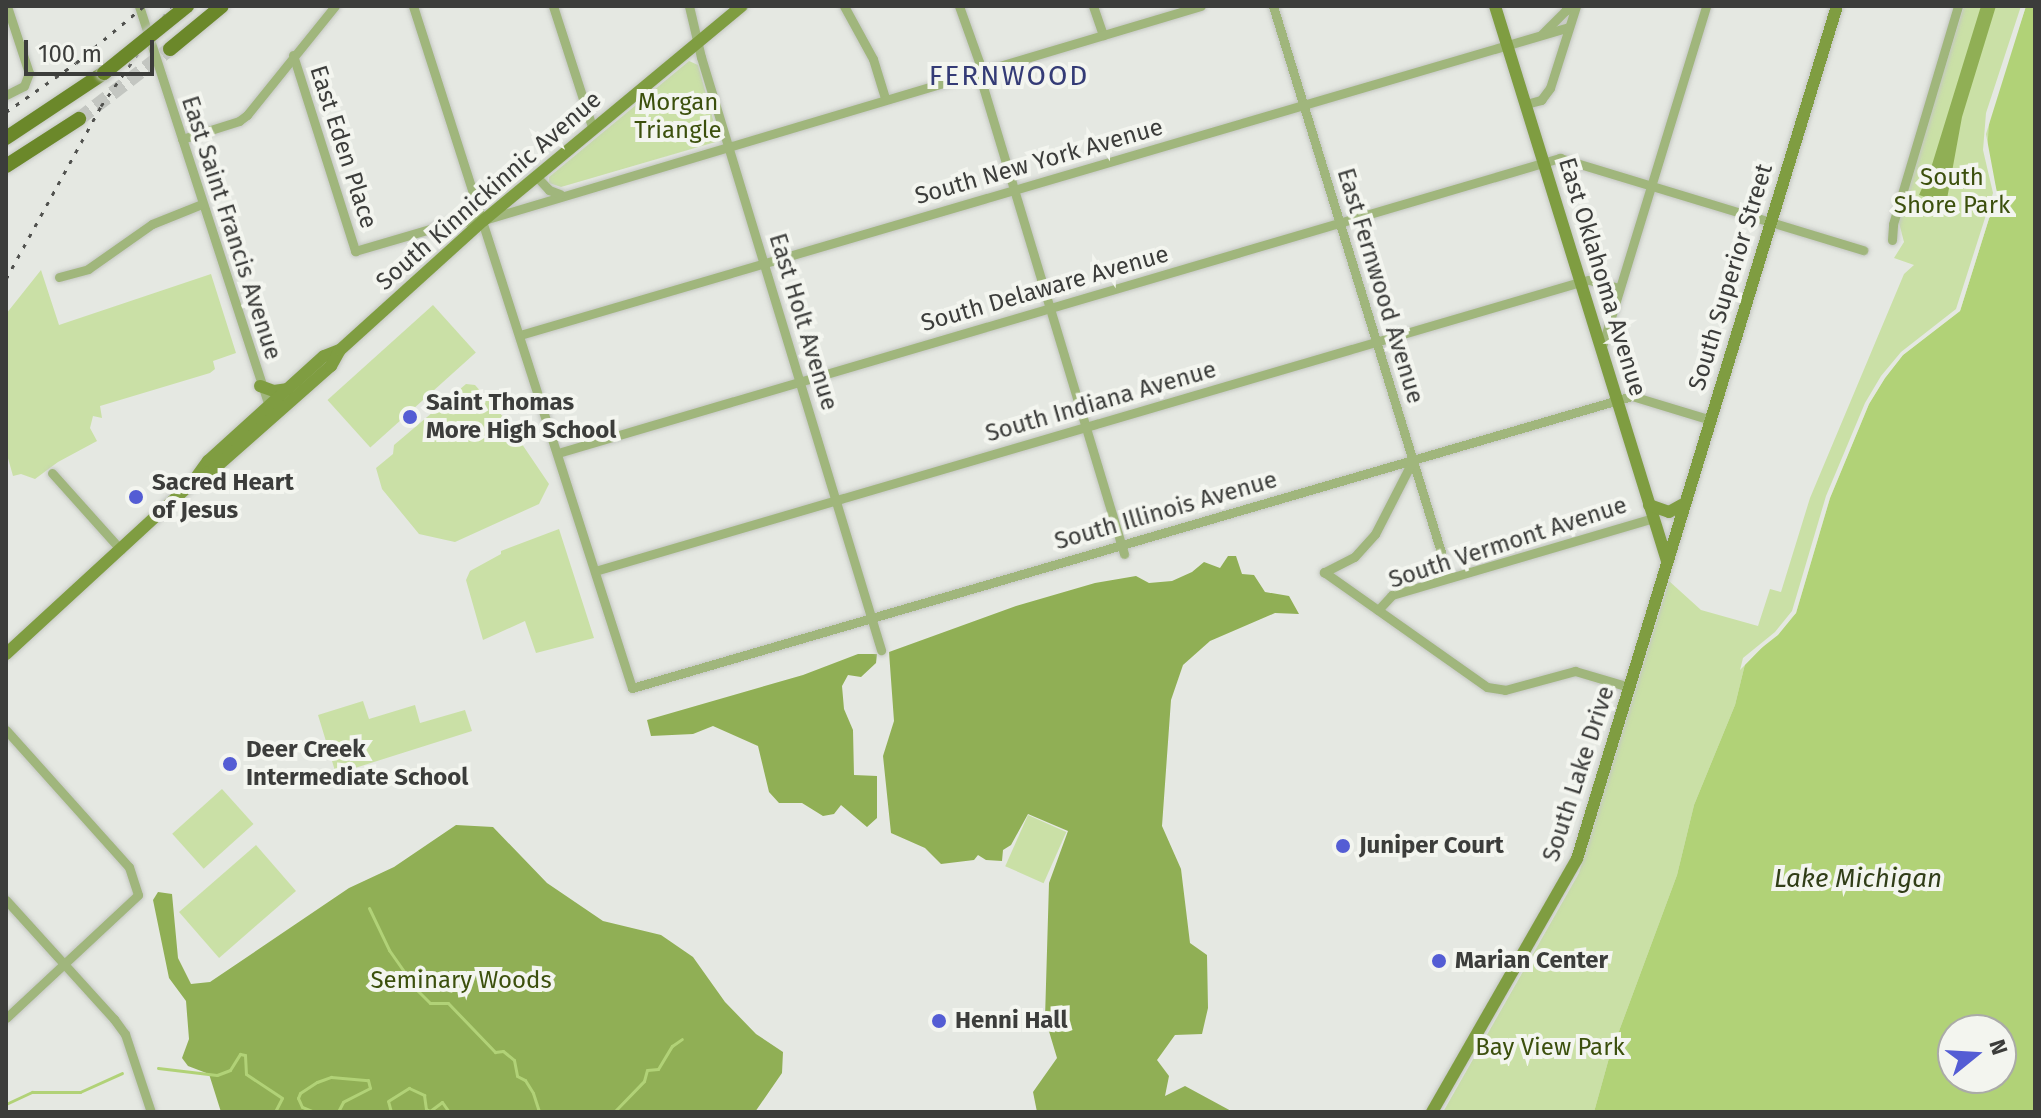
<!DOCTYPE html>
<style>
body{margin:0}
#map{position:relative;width:2041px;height:1118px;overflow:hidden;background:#e5e8e2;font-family:"Fira Sans",sans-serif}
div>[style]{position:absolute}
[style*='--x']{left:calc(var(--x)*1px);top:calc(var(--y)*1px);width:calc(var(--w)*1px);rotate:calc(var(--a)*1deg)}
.green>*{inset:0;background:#cae0a6;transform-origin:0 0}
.forest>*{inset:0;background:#90af55}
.water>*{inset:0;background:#b1d277}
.pier>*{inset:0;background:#e5e8e2}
.stream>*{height:3px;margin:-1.5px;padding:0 1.5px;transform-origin:1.5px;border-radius:1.5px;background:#b1d277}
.primary-tunnel>*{height:14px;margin-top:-7px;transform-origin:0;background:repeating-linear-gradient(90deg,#c3c6c1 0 14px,transparent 0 21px)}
.roads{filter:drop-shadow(0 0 2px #c3c6c1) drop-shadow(0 0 2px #c3c6c1)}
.street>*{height:9px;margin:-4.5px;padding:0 4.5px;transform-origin:4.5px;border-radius:4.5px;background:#a0b67c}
.secondary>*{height:12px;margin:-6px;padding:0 6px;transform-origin:6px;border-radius:6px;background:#7f9d41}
.primary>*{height:14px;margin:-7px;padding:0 7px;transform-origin:7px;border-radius:7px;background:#6b882a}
.rail>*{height:3px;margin-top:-1.5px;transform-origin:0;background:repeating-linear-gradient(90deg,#50514e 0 4px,transparent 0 12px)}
.bridges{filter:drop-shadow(0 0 2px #c3c6c1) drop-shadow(0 0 2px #c3c6c1)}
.primary-bridge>*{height:14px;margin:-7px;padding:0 7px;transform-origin:7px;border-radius:7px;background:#6b882a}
.dots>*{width:22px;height:22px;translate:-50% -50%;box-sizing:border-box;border:4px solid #f3f5ef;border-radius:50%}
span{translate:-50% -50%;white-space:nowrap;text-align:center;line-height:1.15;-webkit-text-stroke:8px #f3f5ef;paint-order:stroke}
.park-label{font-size:24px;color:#3c500d}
.street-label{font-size:24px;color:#3c3d3b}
.poi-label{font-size:24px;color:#3c3d3b;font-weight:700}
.left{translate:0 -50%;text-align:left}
.water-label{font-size:26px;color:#313e18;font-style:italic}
.quarter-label{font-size:28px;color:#343b76;letter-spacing:2px}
.frame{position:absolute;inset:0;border:8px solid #3c3d3b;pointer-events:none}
.north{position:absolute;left:1937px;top:1014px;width:80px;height:80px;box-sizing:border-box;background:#f3f5ef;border:2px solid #aaaba7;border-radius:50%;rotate:72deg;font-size:22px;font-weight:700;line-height:32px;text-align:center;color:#3c3d3b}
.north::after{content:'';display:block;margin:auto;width:28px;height:36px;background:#545dd4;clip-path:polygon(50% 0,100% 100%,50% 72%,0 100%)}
.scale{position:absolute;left:24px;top:40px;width:130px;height:36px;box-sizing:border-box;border:4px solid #3c3d3b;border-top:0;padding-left:10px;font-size:24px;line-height:28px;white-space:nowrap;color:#3c3d3b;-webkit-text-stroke:6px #f3f5ef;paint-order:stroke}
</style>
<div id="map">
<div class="green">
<div style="clip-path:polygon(1964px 6px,2026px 6px,1990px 113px,1997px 193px,1960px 311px,1796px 613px,1746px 660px,1735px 705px,1694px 805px,1677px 875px,1609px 1058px,1594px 1112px,1443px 1112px,1579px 873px,1669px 581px,1701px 610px,1758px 626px,1770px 589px,1781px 592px,1810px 498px,1904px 274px,1914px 265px,1894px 258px,1904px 242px,1898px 219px)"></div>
<div style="clip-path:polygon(689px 61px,698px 65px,719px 141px,561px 187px,549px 183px,549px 177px)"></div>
<div style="clip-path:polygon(41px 270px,59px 325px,211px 274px,236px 353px,213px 361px,215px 369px,210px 373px,100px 406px,102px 418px,93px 416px,90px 428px,97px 441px,58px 462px,35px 479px,21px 474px,13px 476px,6px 451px,6px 314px)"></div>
<div style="left:433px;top:305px;width:64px;height:142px;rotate:48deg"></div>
<div style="clip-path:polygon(466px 384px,475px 385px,505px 419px,549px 484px,539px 504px,455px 542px,419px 534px,382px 489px,376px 468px,393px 454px,394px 445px)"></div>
<div style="clip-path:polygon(559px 529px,594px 638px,536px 653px,525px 621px,483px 640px,466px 580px,470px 571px,501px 554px,501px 551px)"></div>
<div style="clip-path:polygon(363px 701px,369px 719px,415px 705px,420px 723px,465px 710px,472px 731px,336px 774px,318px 715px)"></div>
<div style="left:222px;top:789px;width:47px;height:67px;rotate:48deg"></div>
<div style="left:1028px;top:815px;width:42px;height:56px;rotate:24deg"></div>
<div style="left:256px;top:845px;width:61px;height:102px;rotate:49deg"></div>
</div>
<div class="forest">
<div style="clip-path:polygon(1981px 6px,1996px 6px,1962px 117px,1947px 199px,1940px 202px,1919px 195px,1931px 168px)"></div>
<div style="clip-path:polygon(1228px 556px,1236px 556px,1242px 574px,1254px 575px,1265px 592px,1289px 596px,1299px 614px,1275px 613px,1210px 641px,1183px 665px,1171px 700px,1162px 826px,1181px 869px,1190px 943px,1207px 955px,1208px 1008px,1202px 1034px,1175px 1035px,1157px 1060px,1169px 1076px,1165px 1096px,1185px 1086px,1233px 1112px,1037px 1112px,1033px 1092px,1057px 1058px,1045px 1018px,1049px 883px,1068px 831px,1028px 814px,1011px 845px,1003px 850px,1002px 861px,986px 860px,978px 855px,974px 860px,941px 864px,925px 848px,891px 833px,883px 756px,894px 721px,889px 652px,1016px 606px,1095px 583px,1136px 576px,1149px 583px,1172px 581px,1192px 572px,1204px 562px,1220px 568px)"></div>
<div style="clip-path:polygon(858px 654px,877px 654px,876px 663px,861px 677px,848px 675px,842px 686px,844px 709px,853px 730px,854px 775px,877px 776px,877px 818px,867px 827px,841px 805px,834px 814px,823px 816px,802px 803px,779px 803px,769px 792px,758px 746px,713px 726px,693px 734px,651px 736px,647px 720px,803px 675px)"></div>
<div style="clip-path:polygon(456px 825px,493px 827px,547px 883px,603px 921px,661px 935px,693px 957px,725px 1002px,756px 1034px,783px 1052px,782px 1073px,755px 1112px,221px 1112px,209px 1074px,188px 1066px,182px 1058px,189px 1039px,186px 1001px,169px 978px,153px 900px,158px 892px,172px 894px,178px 958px,191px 984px,210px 982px,349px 888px,394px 867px)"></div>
</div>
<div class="water">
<div style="clip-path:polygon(evenodd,2026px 6px,2035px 6px,2035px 1112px,1594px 1112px,1609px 1058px,1677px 875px,1694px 805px,1735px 705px,1746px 660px,1778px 635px,1796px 613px,1830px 498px,1869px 404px,1885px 378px,1903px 355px,1960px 311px,1997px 193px,1987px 150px,1990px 113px,2026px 6px,1953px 1030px,2001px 1030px,2001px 1078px,1953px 1078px,1953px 1030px)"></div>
</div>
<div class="pier">
<div style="clip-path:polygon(2021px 6px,2026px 6px,1986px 134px,1997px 193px,1960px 311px,1903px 355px,1885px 378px,1869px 404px,1830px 498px,1796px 613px,1740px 670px,1743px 658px,1775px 632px,1792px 611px,1826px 496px,1865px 403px,1881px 376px,1901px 352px,1956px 309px,1993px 193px,1983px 150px,1986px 113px)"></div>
</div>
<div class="stream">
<div style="--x:369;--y:908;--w:47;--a:64.5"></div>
<div style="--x:389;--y:950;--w:49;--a:55"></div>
<div style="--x:417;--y:990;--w:18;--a:45"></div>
<div style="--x:430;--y:1003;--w:18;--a:0"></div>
<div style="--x:448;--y:1003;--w:68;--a:46.2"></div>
<div style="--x:495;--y:1052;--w:8;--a:-7"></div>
<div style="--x:503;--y:1051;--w:14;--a:39"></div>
<div style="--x:514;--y:1060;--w:16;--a:79"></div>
<div style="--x:517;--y:1076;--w:9;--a:27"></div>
<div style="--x:525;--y:1080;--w:15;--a:58"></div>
<div style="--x:533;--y:1093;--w:20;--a:72"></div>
<div style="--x:158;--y:1068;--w:59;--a:6.8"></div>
<div style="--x:217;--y:1075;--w:14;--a:-21"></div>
<div style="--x:230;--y:1070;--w:19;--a:-58"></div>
<div style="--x:240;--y:1054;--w:5;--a:11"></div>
<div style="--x:245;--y:1055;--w:19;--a:87"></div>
<div style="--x:246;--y:1074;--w:43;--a:33.7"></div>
<div style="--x:282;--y:1098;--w:16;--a:117"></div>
<div style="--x:6;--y:1104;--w:29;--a:-25"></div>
<div style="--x:32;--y:1092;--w:48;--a:0"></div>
<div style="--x:80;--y:1092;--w:46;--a:-24.3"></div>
<div style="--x:314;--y:1112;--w:13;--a:-157"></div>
<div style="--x:302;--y:1107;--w:10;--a:-114"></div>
<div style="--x:298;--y:1098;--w:5;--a:-68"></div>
<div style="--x:300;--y:1093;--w:20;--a:-33"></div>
<div style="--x:317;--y:1082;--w:15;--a:-20"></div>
<div style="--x:331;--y:1077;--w:37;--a:5"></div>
<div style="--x:368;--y:1080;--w:8;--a:76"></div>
<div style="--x:370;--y:1088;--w:30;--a:153"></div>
<div style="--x:343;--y:1102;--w:11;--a:117"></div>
<div style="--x:391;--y:1112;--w:11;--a:-105"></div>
<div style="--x:388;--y:1101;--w:25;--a:-32"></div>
<div style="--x:409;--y:1088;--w:17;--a:25"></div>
<div style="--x:424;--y:1095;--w:14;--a:82"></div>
<div style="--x:426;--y:1109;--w:4;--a:27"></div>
<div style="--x:430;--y:1111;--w:15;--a:-37"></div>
<div style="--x:442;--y:1102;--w:12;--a:55"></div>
<div style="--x:614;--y:1112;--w:43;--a:-45.9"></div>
<div style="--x:644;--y:1081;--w:11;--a:-75"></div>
<div style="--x:647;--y:1070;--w:11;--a:-5"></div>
<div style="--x:658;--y:1069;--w:27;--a:-59"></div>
<div style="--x:672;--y:1046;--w:12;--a:-35"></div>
</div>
<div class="primary-tunnel">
<div style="--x:79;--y:119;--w:115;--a:-37.6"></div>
</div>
<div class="roads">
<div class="street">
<div style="--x:139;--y:6;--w:425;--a:72"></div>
<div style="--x:413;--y:6;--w:716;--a:72.2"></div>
<div style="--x:632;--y:688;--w:1042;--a:-16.28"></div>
<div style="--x:1632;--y:396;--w:83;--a:16.9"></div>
<div style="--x:553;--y:6;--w:130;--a:72.1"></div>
<div style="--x:689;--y:6;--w:52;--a:76.8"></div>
<div style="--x:701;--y:57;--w:620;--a:73.11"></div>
<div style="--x:844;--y:6;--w:60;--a:61.3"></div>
<div style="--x:873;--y:59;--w:41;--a:72.9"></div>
<div style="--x:959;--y:6;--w:59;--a:70.3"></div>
<div style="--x:979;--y:62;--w:18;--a:84"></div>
<div style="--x:981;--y:80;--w:495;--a:73.2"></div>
<div style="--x:1093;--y:6;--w:31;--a:71"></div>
<div style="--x:1273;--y:6;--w:598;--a:72.9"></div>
<div style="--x:1542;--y:34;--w:33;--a:-45"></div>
<div style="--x:1565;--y:11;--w:11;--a:-27"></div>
<div style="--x:293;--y:55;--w:206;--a:72.4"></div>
<div style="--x:355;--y:251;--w:100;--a:-16.3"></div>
<div style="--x:451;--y:223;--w:33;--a:-5"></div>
<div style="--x:484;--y:220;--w:748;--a:-16.62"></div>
<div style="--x:6;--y:95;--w:20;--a:-27"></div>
<div style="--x:24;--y:86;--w:14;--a:-69"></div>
<div style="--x:29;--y:73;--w:71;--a:-108.2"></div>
<div style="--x:1526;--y:104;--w:16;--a:-15"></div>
<div style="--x:1541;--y:100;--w:15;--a:-53"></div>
<div style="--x:1550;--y:88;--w:86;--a:-72.4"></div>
<div style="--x:182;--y:139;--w:60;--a:-17.5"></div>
<div style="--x:239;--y:121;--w:10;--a:-37"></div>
<div style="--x:247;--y:115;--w:140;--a:-51.1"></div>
<div style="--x:536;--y:176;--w:19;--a:47"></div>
<div style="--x:549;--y:190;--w:12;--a:20"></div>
<div style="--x:1892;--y:240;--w:16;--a:-86"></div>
<div style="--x:1893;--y:224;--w:227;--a:-73.4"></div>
<div style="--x:59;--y:277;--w:30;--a:-15"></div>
<div style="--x:88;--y:269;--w:78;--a:-35.1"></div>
<div style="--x:152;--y:224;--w:54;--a:-21.8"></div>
<div style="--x:520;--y:335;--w:1093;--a:-16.36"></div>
<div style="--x:1601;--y:350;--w:360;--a:-73"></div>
<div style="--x:558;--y:453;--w:1045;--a:-16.41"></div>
<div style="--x:1560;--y:158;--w:317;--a:16.9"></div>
<div style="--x:1413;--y:460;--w:83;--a:117.2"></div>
<div style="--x:1375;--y:534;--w:31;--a:132"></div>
<div style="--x:1354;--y:557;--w:34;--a:153"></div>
<div style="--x:1324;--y:572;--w:199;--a:35.2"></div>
<div style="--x:1487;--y:687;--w:18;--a:9"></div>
<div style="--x:1505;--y:690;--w:73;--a:-15.2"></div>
<div style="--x:1575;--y:671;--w:56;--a:16.5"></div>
<div style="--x:52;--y:473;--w:103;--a:48.1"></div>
<div style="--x:595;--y:571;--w:1027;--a:-16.35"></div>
<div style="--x:1580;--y:282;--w:9;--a:-13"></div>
<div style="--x:1589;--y:280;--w:31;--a:15"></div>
<div style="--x:1378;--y:610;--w:21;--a:-47"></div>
<div style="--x:1392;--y:595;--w:272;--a:-16.4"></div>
<div style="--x:6;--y:730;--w:184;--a:48.1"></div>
<div style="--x:129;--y:867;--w:29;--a:72"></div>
<div style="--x:138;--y:895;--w:180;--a:137"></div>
<div style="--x:6;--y:900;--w:161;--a:47.8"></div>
<div style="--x:114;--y:1019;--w:19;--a:54"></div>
<div style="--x:125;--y:1034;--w:82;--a:71.6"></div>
</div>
<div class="secondary">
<div style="--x:1495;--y:6;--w:581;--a:72.78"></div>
<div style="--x:260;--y:386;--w:15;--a:20"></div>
<div style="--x:274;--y:391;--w:14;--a:-8"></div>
<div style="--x:197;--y:476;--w:19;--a:-54"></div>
<div style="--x:208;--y:461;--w:156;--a:-42.2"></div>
<div style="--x:324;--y:356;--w:17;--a:-21"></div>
<div style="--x:1649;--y:505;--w:21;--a:19"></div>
<div style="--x:1669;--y:512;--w:18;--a:-29"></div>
<div style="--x:6;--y:654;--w:254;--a:-42.6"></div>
<div style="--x:193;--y:482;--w:25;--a:-32"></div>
<div style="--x:214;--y:469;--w:156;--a:-41.4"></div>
<div style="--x:331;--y:366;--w:18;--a:-61"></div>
<div style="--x:340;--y:350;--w:194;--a:-42.1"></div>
<div style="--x:484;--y:220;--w:335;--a:-39.7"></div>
<div style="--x:1432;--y:1112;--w:292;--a:-60.2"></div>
<div style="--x:1577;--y:859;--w:892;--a:-73.05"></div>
</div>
<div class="primary">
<div style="--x:170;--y:49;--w:67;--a:-39.6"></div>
<div style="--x:6;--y:138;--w:118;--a:-33.6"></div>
<div style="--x:6;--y:166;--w:87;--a:-32.8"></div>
</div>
</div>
<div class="rail">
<div style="--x:6;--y:112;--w:85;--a:-35"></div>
<div style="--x:76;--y:63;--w:89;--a:-40"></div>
<div style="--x:6;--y:279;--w:197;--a:-61.2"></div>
<div style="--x:101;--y:106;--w:122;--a:-55"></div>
</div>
<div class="bridges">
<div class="primary-bridge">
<div style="--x:104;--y:73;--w:107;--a:-38.9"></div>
</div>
</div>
<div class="dots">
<div style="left:410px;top:417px;background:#545dd4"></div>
<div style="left:136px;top:497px;background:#545dd4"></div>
<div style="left:230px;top:764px;background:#545dd4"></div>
<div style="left:1343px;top:846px;background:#545dd4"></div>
<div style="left:1439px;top:961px;background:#545dd4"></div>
<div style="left:939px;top:1021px;background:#545dd4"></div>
</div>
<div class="park-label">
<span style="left:678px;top:117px">Morgan<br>Triangle</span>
<span style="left:1952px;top:192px">South<br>Shore Park</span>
<span style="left:461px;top:981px">Seminary Woods</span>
<span style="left:1550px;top:1048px">Bay View Park</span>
</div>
<div class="street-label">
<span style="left:343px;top:147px;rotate:72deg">East Eden Place</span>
<span style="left:1039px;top:162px;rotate:-16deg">South New York Avenue</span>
<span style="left:489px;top:191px;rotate:-41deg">South Kinnickinnic Avenue</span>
<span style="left:231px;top:228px;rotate:72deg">East Saint Francis Avenue</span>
<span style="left:1602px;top:277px;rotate:73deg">East Oklahoma Avenue</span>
<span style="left:1731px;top:277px;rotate:-73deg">South Superior Street</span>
<span style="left:1380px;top:286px;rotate:73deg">East Fernwood Avenue</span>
<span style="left:1045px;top:289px;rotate:-16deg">South Delaware Avenue</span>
<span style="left:803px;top:322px;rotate:73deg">East Holt Avenue</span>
<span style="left:1101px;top:402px;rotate:-16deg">South Indiana Avenue</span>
<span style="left:1166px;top:511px;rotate:-16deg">South Illinois Avenue</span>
<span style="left:1508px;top:543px;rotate:-18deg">South Vermont Avenue</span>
<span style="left:1579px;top:774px;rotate:-72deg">South Lake Drive</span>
</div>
<div class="poi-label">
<span class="left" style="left:426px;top:417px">Saint Thomas<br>More High School</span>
<span class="left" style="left:152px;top:497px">Sacred Heart<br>of Jesus</span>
<span class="left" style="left:246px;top:764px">Deer Creek<br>Intermediate School</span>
<span class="left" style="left:1359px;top:846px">Juniper Court</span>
<span class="left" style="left:1455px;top:961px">Marian Center</span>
<span class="left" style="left:955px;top:1021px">Henni Hall</span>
</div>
<div class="water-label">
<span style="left:1858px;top:879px">Lake Michigan</span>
</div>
<div class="quarter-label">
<span style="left:1009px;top:76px">FERNWOOD</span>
</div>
<div class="frame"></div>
<div class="north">N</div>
<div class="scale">100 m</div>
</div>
